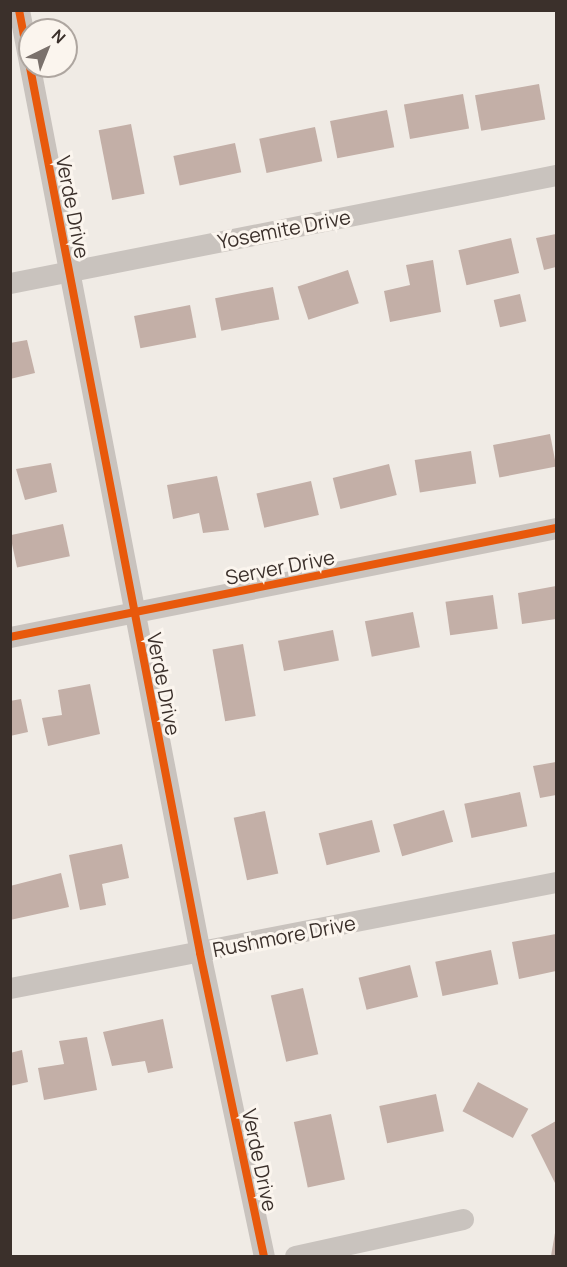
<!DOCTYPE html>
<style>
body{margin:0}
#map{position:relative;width:567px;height:1267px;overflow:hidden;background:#f0ebe5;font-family:Manrope,sans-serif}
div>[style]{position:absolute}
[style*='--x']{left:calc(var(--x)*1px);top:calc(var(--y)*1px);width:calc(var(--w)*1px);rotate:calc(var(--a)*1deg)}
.building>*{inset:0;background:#c3afa7;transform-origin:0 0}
.minor>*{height:21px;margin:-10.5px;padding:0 10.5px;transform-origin:10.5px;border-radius:10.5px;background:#c9c3be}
.cycleway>*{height:8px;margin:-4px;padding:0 4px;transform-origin:4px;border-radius:4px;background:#e8590c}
span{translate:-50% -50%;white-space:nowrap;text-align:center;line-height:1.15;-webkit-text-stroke:6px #fbf5ee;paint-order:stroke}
.street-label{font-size:20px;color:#3b302b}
.frame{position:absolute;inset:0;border:12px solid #3b302b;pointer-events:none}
.north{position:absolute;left:18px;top:18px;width:60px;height:60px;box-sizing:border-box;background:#fbf5ee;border:2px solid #aea6a0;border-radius:50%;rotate:43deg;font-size:16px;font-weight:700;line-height:24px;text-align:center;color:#3b302b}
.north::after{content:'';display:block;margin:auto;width:21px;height:27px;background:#7a716c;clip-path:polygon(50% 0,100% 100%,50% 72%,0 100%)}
</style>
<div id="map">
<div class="building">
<div style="left:539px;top:84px;width:36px;height:65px;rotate:80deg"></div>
<div style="left:463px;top:94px;width:35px;height:60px;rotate:80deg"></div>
<div style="left:387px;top:110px;width:38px;height:58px;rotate:79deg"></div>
<div style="left:131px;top:124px;width:71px;height:33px;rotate:79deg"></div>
<div style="left:315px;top:127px;width:35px;height:57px;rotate:78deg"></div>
<div style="left:235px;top:143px;width:30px;height:63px;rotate:78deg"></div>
<div style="clip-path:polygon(556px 234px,556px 267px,544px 270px,536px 238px)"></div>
<div style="left:511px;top:238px;width:36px;height:54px;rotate:77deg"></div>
<div style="clip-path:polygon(433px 260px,441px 312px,390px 322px,384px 291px,410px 285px,406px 265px)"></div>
<div style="left:348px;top:270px;width:35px;height:53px;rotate:72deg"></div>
<div style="left:273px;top:287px;width:33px;height:59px;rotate:79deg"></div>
<div style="left:520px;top:294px;width:28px;height:27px;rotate:77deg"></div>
<div style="left:190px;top:305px;width:33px;height:57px;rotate:79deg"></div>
<div style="clip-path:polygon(27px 340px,35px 373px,10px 379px,10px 343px)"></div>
<div style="left:550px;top:434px;width:33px;height:58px;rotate:79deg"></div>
<div style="left:471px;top:451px;width:33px;height:57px;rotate:81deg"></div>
<div style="clip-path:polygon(51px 463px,57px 492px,25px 500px,16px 469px)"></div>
<div style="left:389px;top:464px;width:32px;height:58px;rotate:76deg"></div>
<div style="clip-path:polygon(217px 476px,229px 530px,203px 533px,199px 513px,173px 519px,167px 485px)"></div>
<div style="left:311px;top:481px;width:35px;height:56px;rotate:77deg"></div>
<div style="left:63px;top:524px;width:33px;height:54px;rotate:78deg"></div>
<div style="clip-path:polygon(556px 586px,556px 619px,522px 624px,518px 593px)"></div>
<div style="left:493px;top:595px;width:34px;height:48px;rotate:82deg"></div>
<div style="left:413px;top:612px;width:36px;height:49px;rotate:79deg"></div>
<div style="left:333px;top:630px;width:31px;height:56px;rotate:79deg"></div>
<div style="left:243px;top:644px;width:73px;height:31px;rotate:80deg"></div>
<div style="clip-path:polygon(90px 684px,100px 734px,48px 746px,42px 718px,62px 715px,58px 690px)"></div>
<div style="clip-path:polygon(21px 699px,28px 732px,10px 736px,10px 701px)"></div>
<div style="clip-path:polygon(556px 762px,556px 795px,540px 798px,533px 766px)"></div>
<div style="left:520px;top:792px;width:35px;height:57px;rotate:78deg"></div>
<div style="left:444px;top:810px;width:33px;height:53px;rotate:74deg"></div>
<div style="left:265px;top:811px;width:64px;height:32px;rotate:78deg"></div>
<div style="left:372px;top:820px;width:33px;height:55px;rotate:76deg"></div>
<div style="clip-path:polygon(122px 844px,129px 878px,102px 884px,106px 905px,80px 910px,69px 855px)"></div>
<div style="clip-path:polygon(61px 873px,69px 907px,10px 920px,10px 886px)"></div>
<div style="clip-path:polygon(556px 934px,556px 971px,519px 979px,512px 942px)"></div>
<div style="left:491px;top:950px;width:35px;height:57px;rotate:78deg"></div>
<div style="left:410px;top:965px;width:33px;height:53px;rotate:76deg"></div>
<div style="left:303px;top:988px;width:68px;height:33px;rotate:77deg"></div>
<div style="clip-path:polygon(163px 1019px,173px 1068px,148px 1073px,145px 1061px,112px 1066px,103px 1032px)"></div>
<div style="clip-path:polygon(87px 1037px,97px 1090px,44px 1100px,38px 1068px,64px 1064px,59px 1041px)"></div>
<div style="clip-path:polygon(22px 1050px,28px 1082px,10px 1086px,10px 1053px)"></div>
<div style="left:478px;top:1082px;width:57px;height:33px;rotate:28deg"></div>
<div style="left:436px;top:1094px;width:38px;height:58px;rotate:78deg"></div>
<div style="left:331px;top:1114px;width:67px;height:38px;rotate:78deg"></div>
<div style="clip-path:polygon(556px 1121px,556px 1185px,531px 1135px)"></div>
<div style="clip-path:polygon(555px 1233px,556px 1256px,551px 1256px)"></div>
</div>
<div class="minor">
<div style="--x:19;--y:10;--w:960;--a:79.13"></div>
<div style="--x:200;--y:953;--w:310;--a:78.1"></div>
<div style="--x:10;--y:283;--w:557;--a:-11.19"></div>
<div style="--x:10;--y:637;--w:557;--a:-11.29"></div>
<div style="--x:10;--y:988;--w:556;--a:-10.99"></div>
<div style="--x:295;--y:1256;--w:172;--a:-12.4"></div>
</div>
<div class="cycleway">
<div style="--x:19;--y:10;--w:960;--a:79.13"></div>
<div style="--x:200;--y:953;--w:310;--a:78.1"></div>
<div style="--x:10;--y:637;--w:557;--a:-11.29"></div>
</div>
<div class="street-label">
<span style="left:73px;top:207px;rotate:79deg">Verde Drive</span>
<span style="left:284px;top:229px;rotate:-11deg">Yosemite Drive</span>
<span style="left:280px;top:567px;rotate:-11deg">Server Drive</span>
<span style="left:164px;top:684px;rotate:79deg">Verde Drive</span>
<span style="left:284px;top:936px;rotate:-11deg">Rushmore Drive</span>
<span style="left:260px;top:1160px;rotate:78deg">Verde Drive</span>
</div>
<div class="frame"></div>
<div class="north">N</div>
</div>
